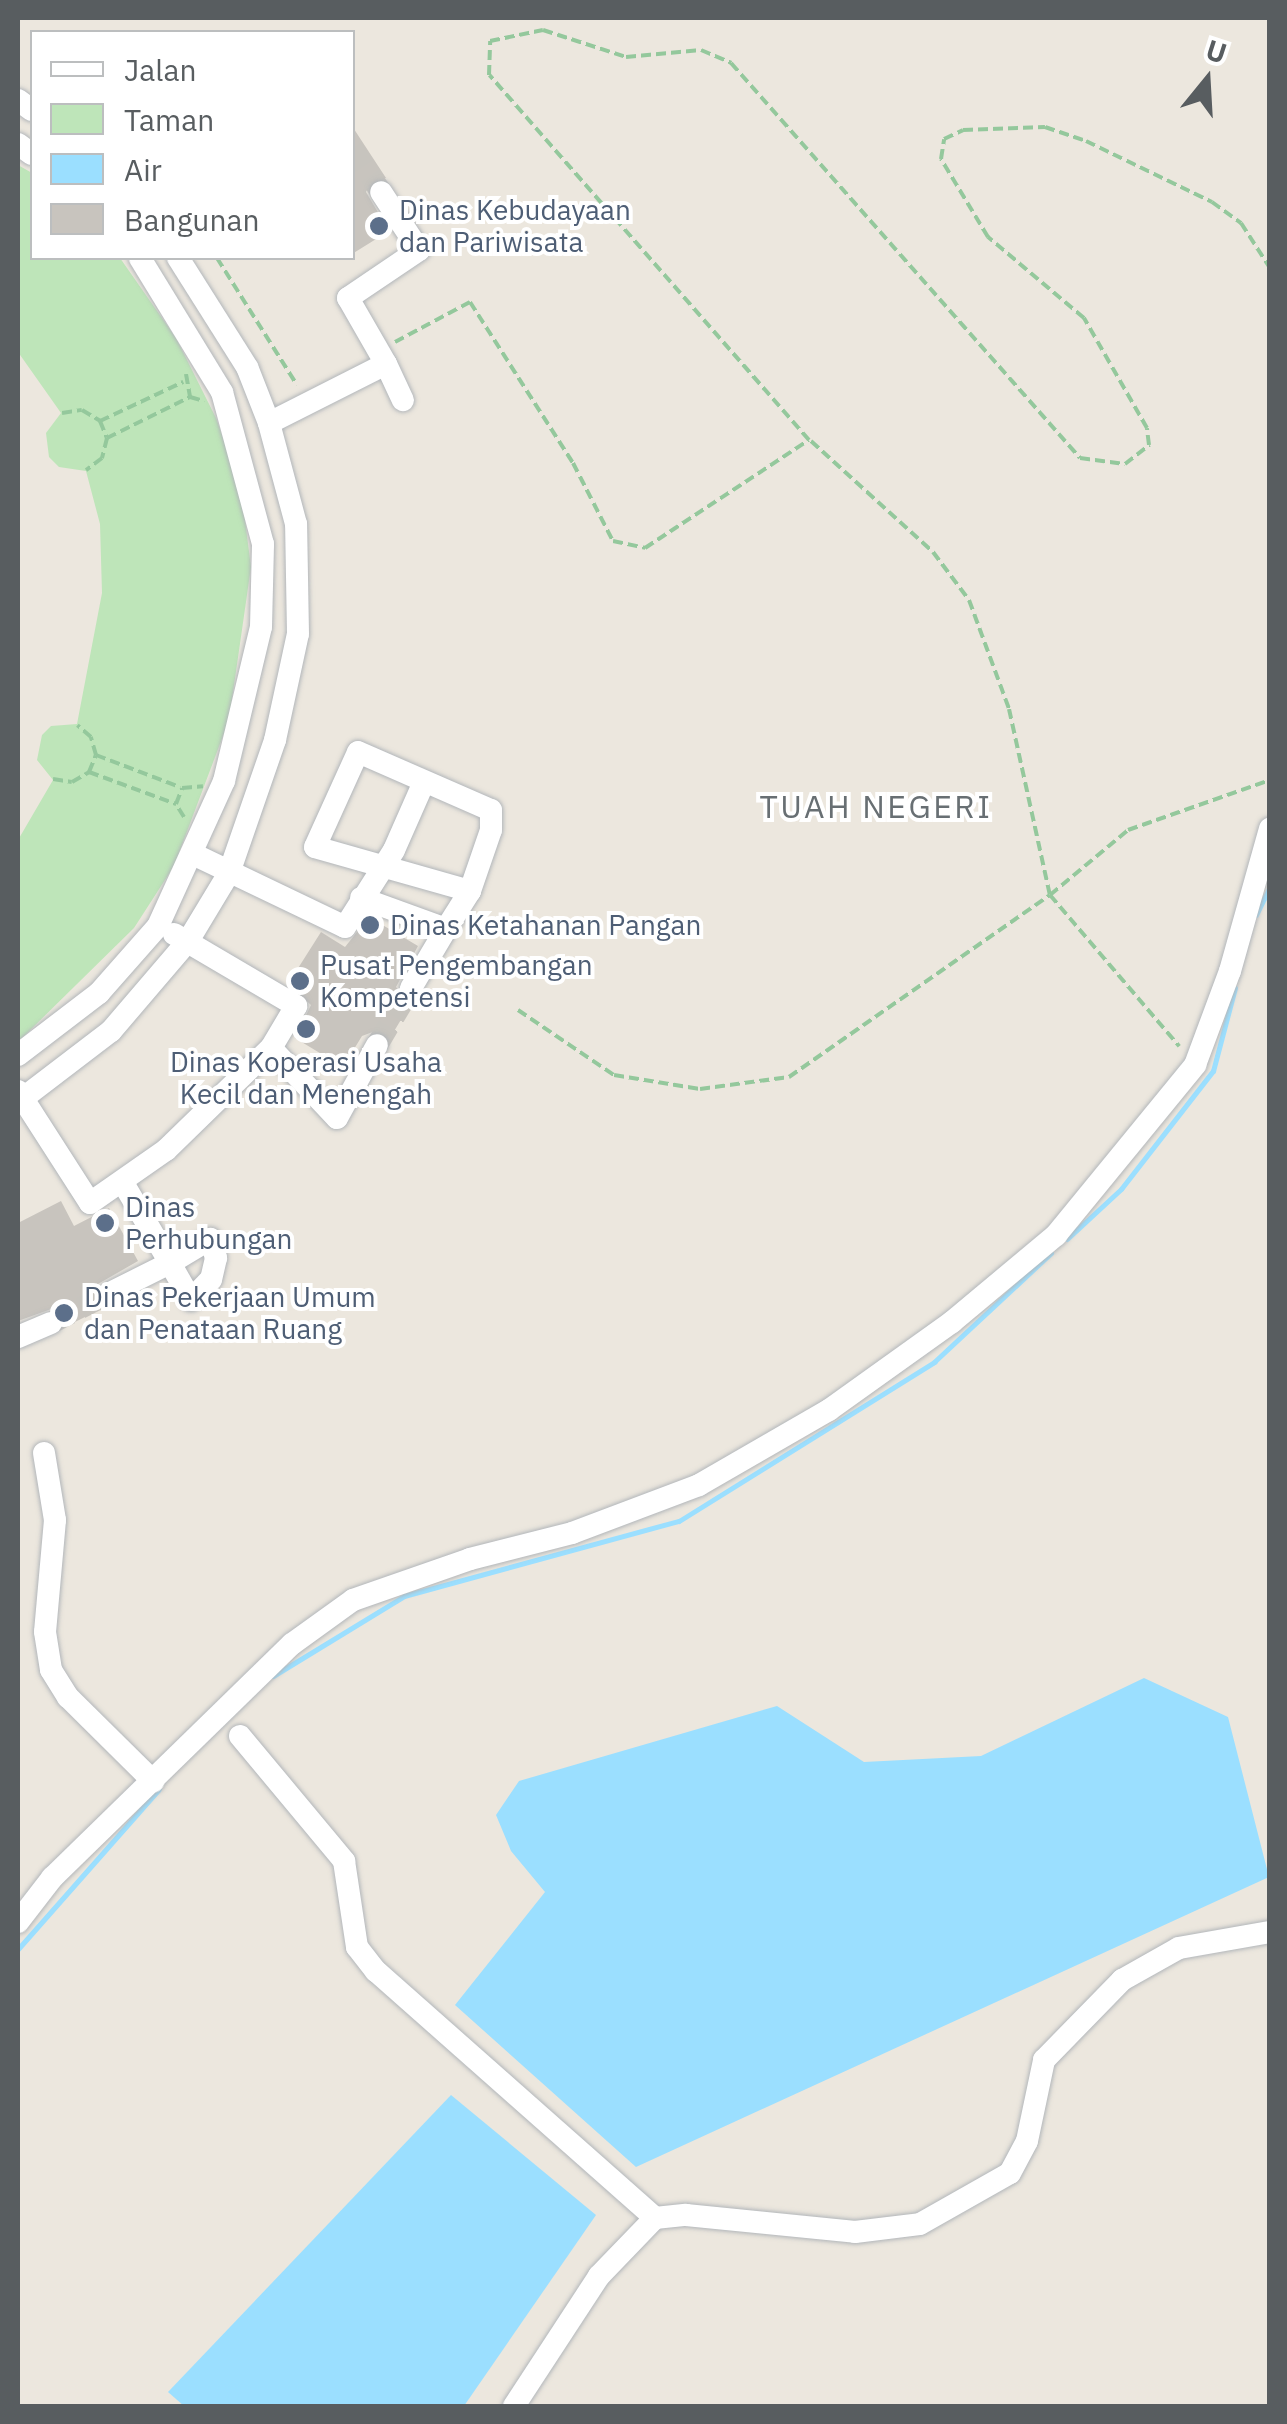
<!DOCTYPE html>
<style>
body{margin:0}
#map{position:relative;width:1287px;height:2424px;overflow:hidden;background:#ece7de;font-family:"IBM Plex Sans",sans-serif}
div>[style]{position:absolute}
[style*='--x']{left:calc(var(--x)*1px);top:calc(var(--y)*1px);width:calc(var(--w)*1px);rotate:calc(var(--a)*1deg)}
.green>*{inset:0;background:#bee5b9}
.water>*{inset:0;background:#9bdfff}
.stream>*{height:5px;margin:-2.5px;padding:0 2.5px;transform-origin:2.5px;border-radius:2.5px;background:#9bdfff}
.building>*{inset:0;background:#c8c4be}
.minor-tunnel>*{height:22px;margin-top:-11px;transform-origin:0;background:repeating-linear-gradient(90deg,#c7c4be 0 22px,transparent 0 33px)}
.path>*{height:4px;margin-top:-2px;transform-origin:0;background:repeating-linear-gradient(90deg,#94c89c 0 10px,transparent 0 15px)}
.roads{filter:drop-shadow(0 0 2px #b2b6ba) drop-shadow(0 0 2px #b2b6ba)}
.minor>*{height:22px;margin:-11px;padding:0 11px;transform-origin:11px;border-radius:11px;background:#fff}
.dots>*{width:28px;height:28px;translate:-50% -50%;box-sizing:border-box;border:5px solid #fff;border-radius:50%}
span{translate:-50% -50%;white-space:nowrap;text-align:center;line-height:1.15;-webkit-text-stroke:8px #fff;paint-order:stroke}
.service-label{font-size:28px;color:#4e5e75}
.left{translate:0 -50%;text-align:left}
.quarter-label{font-size:32px;color:#686f73;letter-spacing:2.5px}
.frame{position:absolute;inset:0;border:20px solid #585d60;pointer-events:none}
.legend{position:absolute;left:30px;top:30px;width:325px;height:230px;box-sizing:border-box;background:#fff;border:2px solid #bcbebf;margin:0;padding:12px 18px;list-style:none;font-size:30px;color:#585d60}
.legend li{display:flex;align-items:center;gap:20px;height:50px}
.legend b{width:50px;border:2px solid #bcbebf}
.north{position:absolute;left:1157px;top:30px;width:100px;height:100px;-webkit-text-stroke:8px #fff;paint-order:stroke;rotate:18deg;font-size:28px;font-weight:700;line-height:40px;text-align:center;color:#585d60}
.north::after{content:'';display:block;margin:auto;width:35px;height:45px;background:#585d60;clip-path:polygon(50% 0,100% 100%,50% 72%,0 100%)}
</style>
<div id="map">
<div class="green">
<div style="clip-path:polygon(18px 165px,32px 173px,32px 258px,120px 258px,176px 338px,216px 418px,241px 489px,251px 567px,229px 720px,174px 866px,134px 928px,18px 1042px,18px 840px,53px 780px,37px 760px,42px 735px,51px 726px,77px 724px,102px 593px,100px 524px,86px 471px,59px 467px,49px 457px,46px 433px,61px 413px,18px 352px)"></div>
</div>
<div class="water">
<div style="clip-path:polygon(1144px 1678px,1228px 1717px,1269px 1877px,636px 2167px,455px 2005px,545px 1892px,511px 1851px,496px 1815px,519px 1781px,777px 1706px,864px 1762px,981px 1756px)"></div>
<div style="clip-path:polygon(451px 2095px,596px 2215px,464px 2406px,184px 2406px,168px 2392px)"></div>
</div>
<div class="stream">
<div style="--x:1256;--y:915;--w:32;--a:-64"></div>
<div style="--x:1067;--y:1239;--w:74;--a:-42.8"></div>
<div style="--x:1121;--y:1189;--w:150;--a:-52.1"></div>
<div style="--x:1213;--y:1071;--w:86;--a:-75.2"></div>
<div style="--x:273;--y:1676;--w:153;--a:-31.4"></div>
<div style="--x:404;--y:1596;--w:285;--a:-15.3"></div>
<div style="--x:679;--y:1521;--w:301;--a:-31.9"></div>
<div style="--x:934;--y:1362;--w:160;--a:-43"></div>
<div style="--x:18;--y:1949;--w:213;--a:-48.6"></div>
</div>
<div class="building">
<div style="clip-path:polygon(352px 126px,386px 178px,372px 180px,366px 192px,389px 231px,352px 254px)"></div>
<div style="clip-path:polygon(369px 917px,418px 946px,396px 987px,411px 1003px,390px 1038px,378px 1030px,362px 1036px,343px 1067px,295px 1038px,311px 1005px,288px 984px,321px 932px,345px 947px)"></div>
<div style="clip-path:polygon(61px 1201px,74px 1226px,109px 1208px,138px 1261px,98px 1284px,96px 1299px,105px 1307px,65px 1327px,64px 1316px,54px 1308px,18px 1321px,18px 1223px)"></div>
</div>
<div class="minor-tunnel">
<div style="--x:352;--y:148;--w:53;--a:56.6"></div>
<div style="--x:377;--y:1045;--w:66;--a:-59.2"></div>
<div style="--x:51;--y:1323;--w:66;--a:-27"></div>
</div>
<div class="path">
<div style="--x:217;--y:258;--w:150;--a:57.8"></div>
<div style="--x:395;--y:342;--w:85;--a:-28.1"></div>
<div style="--x:470;--y:302;--w:191;--a:57.4"></div>
<div style="--x:573;--y:463;--w:88;--a:62.9"></div>
<div style="--x:613;--y:541;--w:33;--a:12"></div>
<div style="--x:645;--y:548;--w:196;--a:-33.4"></div>
<div style="--x:809;--y:440;--w:485;--a:-131.2"></div>
<div style="--x:489;--y:75;--w:34;--a:-88"></div>
<div style="--x:490;--y:41;--w:54;--a:-11.7"></div>
<div style="--x:543;--y:30;--w:87;--a:18"></div>
<div style="--x:626;--y:57;--w:75;--a:-5.3"></div>
<div style="--x:701;--y:50;--w:33;--a:23"></div>
<div style="--x:731;--y:63;--w:527;--a:48.54"></div>
<div style="--x:1080;--y:458;--w:45;--a:7.6"></div>
<div style="--x:1125;--y:464;--w:31;--a:-38"></div>
<div style="--x:1149;--y:445;--w:17;--a:-97"></div>
<div style="--x:1147;--y:428;--w:127;--a:-119.8"></div>
<div style="--x:1084;--y:318;--w:126;--a:-139.8"></div>
<div style="--x:988;--y:237;--w:91;--a:-121.1"></div>
<div style="--x:941;--y:159;--w:20;--a:-81"></div>
<div style="--x:944;--y:139;--w:21;--a:-25"></div>
<div style="--x:963;--y:130;--w:82;--a:-2.1"></div>
<div style="--x:1045;--y:127;--w:43;--a:18.9"></div>
<div style="--x:1086;--y:141;--w:140;--a:25.8"></div>
<div style="--x:1212;--y:202;--w:36;--a:36"></div>
<div style="--x:1241;--y:223;--w:54;--a:57.2"></div>
<div style="--x:186;--y:374;--w:23;--a:80"></div>
<div style="--x:190;--y:397;--w:15;--a:16"></div>
<div style="--x:62;--y:413;--w:20;--a:-9"></div>
<div style="--x:82;--y:410;--w:21;--a:31"></div>
<div style="--x:100;--y:421;--w:18;--a:68"></div>
<div style="--x:107;--y:438;--w:21;--a:104"></div>
<div style="--x:102;--y:458;--w:20;--a:143"></div>
<div style="--x:100;--y:421;--w:92;--a:-25.2"></div>
<div style="--x:107;--y:438;--w:93;--a:-26.3"></div>
<div style="--x:811;--y:441;--w:165;--a:42.3"></div>
<div style="--x:933;--y:552;--w:60;--a:53.1"></div>
<div style="--x:969;--y:600;--w:116;--a:69.8"></div>
<div style="--x:1009;--y:709;--w:190;--a:77.6"></div>
<div style="--x:1050;--y:895;--w:199;--a:49.5"></div>
<div style="--x:96;--y:755;--w:90;--a:20.9"></div>
<div style="--x:89;--y:772;--w:93;--a:20.2"></div>
<div style="--x:53;--y:779;--w:19;--a:9"></div>
<div style="--x:72;--y:782;--w:20;--a:-30"></div>
<div style="--x:89;--y:772;--w:18;--a:-68"></div>
<div style="--x:96;--y:755;--w:19;--a:-106"></div>
<div style="--x:91;--y:737;--w:18;--a:-139"></div>
<div style="--x:184;--y:817;--w:15;--a:-122"></div>
<div style="--x:176;--y:804;--w:17;--a:-69"></div>
<div style="--x:182;--y:788;--w:21;--a:-5"></div>
<div style="--x:518;--y:1010;--w:116;--a:34.1"></div>
<div style="--x:614;--y:1075;--w:87;--a:9.2"></div>
<div style="--x:700;--y:1089;--w:90;--a:-7.7"></div>
<div style="--x:789;--y:1077;--w:318;--a:-34.9"></div>
<div style="--x:1050;--y:895;--w:102;--a:-39.8"></div>
<div style="--x:1128;--y:830;--w:151;--a:-19.4"></div>
</div>
<div class="roads">
<div class="minor">
<div style="--x:18;--y:100;--w:17;--a:36"></div>
<div style="--x:18;--y:144;--w:17;--a:36"></div>
<div style="--x:386;--y:364;--w:40;--a:65"></div>
<div style="--x:269;--y:423;--w:131;--a:-26.8"></div>
<div style="--x:386;--y:364;--w:76;--a:-119.9"></div>
<div style="--x:348;--y:298;--w:86;--a:-34.1"></div>
<div style="--x:419;--y:250;--w:69;--a:-123.2"></div>
<div style="--x:358;--y:752;--w:145;--a:23.6"></div>
<div style="--x:491;--y:810;--w:20;--a:90"></div>
<div style="--x:491;--y:830;--w:65;--a:109"></div>
<div style="--x:470;--y:891;--w:161;--a:-164.2"></div>
<div style="--x:315;--y:847;--w:104;--a:-65.6"></div>
<div style="--x:195;--y:855;--w:166;--a:25.6"></div>
<div style="--x:345;--y:927;--w:91;--a:-57.5"></div>
<div style="--x:394;--y:850;--w:74;--a:-66.2"></div>
<div style="--x:361;--y:898;--w:90;--a:20"></div>
<div style="--x:446;--y:929;--w:45;--a:-57.7"></div>
<div style="--x:174;--y:934;--w:142;--a:30.5"></div>
<div style="--x:296;--y:1006;--w:49;--a:120.8"></div>
<div style="--x:271;--y:1048;--w:96;--a:46.7"></div>
<div style="--x:337;--y:1118;--w:83;--a:-61.3"></div>
<div style="--x:411;--y:988;--w:69;--a:-59.3"></div>
<div style="--x:18;--y:1055;--w:102;--a:-37.4"></div>
<div style="--x:99;--y:993;--w:89;--a:-48.6"></div>
<div style="--x:158;--y:926;--w:159;--a:-65.5"></div>
<div style="--x:224;--y:781;--w:158;--a:-76.5"></div>
<div style="--x:261;--y:627;--w:83;--a:-88.6"></div>
<div style="--x:263;--y:544;--w:157;--a:-105.1"></div>
<div style="--x:222;--y:392;--w:157;--a:-121.5"></div>
<div style="--x:18;--y:1091;--w:133;--a:57.3"></div>
<div style="--x:90;--y:1203;--w:93;--a:-34.9"></div>
<div style="--x:166;--y:1150;--w:146;--a:-44.2"></div>
<div style="--x:18;--y:1102;--w:117;--a:-37.4"></div>
<div style="--x:111;--y:1031;--w:118;--a:-49.5"></div>
<div style="--x:188;--y:941;--w:79;--a:-58.9"></div>
<div style="--x:229;--y:873;--w:141;--a:-70.9"></div>
<div style="--x:275;--y:740;--w:108;--a:-77.8"></div>
<div style="--x:298;--y:634;--w:110;--a:-91"></div>
<div style="--x:296;--y:524;--w:105;--a:-105"></div>
<div style="--x:269;--y:423;--w:60;--a:-111.4"></div>
<div style="--x:247;--y:367;--w:129;--a:-122.3"></div>
<div style="--x:110;--y:1293;--w:67;--a:-26.6"></div>
<div style="--x:170;--y:1263;--w:47;--a:-31"></div>
<div style="--x:210;--y:1239;--w:20;--a:72"></div>
<div style="--x:216;--y:1258;--w:22;--a:103"></div>
<div style="--x:211;--y:1279;--w:29;--a:134"></div>
<div style="--x:191;--y:1300;--w:43;--a:-119.6"></div>
<div style="--x:170;--y:1263;--w:93;--a:-120.4"></div>
<div style="--x:18;--y:1337;--w:36;--a:-23"></div>
<div style="--x:44;--y:1453;--w:68;--a:80.7"></div>
<div style="--x:55;--y:1520;--w:112;--a:95.1"></div>
<div style="--x:45;--y:1632;--w:38;--a:81"></div>
<div style="--x:51;--y:1670;--w:32;--a:58"></div>
<div style="--x:68;--y:1697;--w:120;--a:44.7"></div>
<div style="--x:240;--y:1736;--w:163;--a:50.2"></div>
<div style="--x:344;--y:1861;--w:87;--a:81.4"></div>
<div style="--x:357;--y:1947;--w:31;--a:52"></div>
<div style="--x:376;--y:1971;--w:373;--a:41.5"></div>
<div style="--x:18;--y:1922;--w:56;--a:-52.3"></div>
<div style="--x:52;--y:1878;--w:335;--a:-44.3"></div>
<div style="--x:292;--y:1644;--w:75;--a:-35.8"></div>
<div style="--x:353;--y:1600;--w:124;--a:-19.3"></div>
<div style="--x:470;--y:1559;--w:105;--a:-14.3"></div>
<div style="--x:572;--y:1533;--w:136;--a:-20.7"></div>
<div style="--x:699;--y:1485;--w:150;--a:-30"></div>
<div style="--x:829;--y:1410;--w:151;--a:-35.6"></div>
<div style="--x:952;--y:1322;--w:136;--a:-39.9"></div>
<div style="--x:1056;--y:1235;--w:220;--a:-50.7"></div>
<div style="--x:1195;--y:1065;--w:100;--a:-69.6"></div>
<div style="--x:1230;--y:971;--w:148;--a:-74.3"></div>
<div style="--x:514;--y:2406;--w:155;--a:-56.8"></div>
<div style="--x:599;--y:2276;--w:81;--a:-46"></div>
<div style="--x:655;--y:2218;--w:31;--a:-6"></div>
<div style="--x:686;--y:2215;--w:170;--a:5.7"></div>
<div style="--x:855;--y:2232;--w:65;--a:-7"></div>
<div style="--x:920;--y:2224;--w:103;--a:-29.5"></div>
<div style="--x:1010;--y:2173;--w:36;--a:-62"></div>
<div style="--x:1027;--y:2141;--w:83;--a:-78.1"></div>
<div style="--x:1044;--y:2060;--w:112;--a:-45.7"></div>
<div style="--x:1122;--y:1980;--w:65;--a:-29.3"></div>
<div style="--x:1179;--y:1948;--w:92;--a:-10"></div>
</div>
</div>
<div class="dots">
<div style="left:379px;top:226px;background:#5c6f8a"></div>
<div style="left:370px;top:925px;background:#5c6f8a"></div>
<div style="left:300px;top:981px;background:#5c6f8a"></div>
<div style="left:306px;top:1029px;background:#5c6f8a"></div>
<div style="left:105px;top:1223px;background:#5c6f8a"></div>
<div style="left:64px;top:1313px;background:#5c6f8a"></div>
</div>
<div class="service-label">
<span class="left" style="left:399px;top:226px">Dinas Kebudayaan<br>dan Pariwisata</span>
<span class="left" style="left:390px;top:925px">Dinas Ketahanan Pangan</span>
<span class="left" style="left:320px;top:981px">Pusat Pengembangan<br>Kompetensi</span>
<span style="left:306px;top:1078px">Dinas Koperasi Usaha<br>Kecil dan Menengah</span>
<span class="left" style="left:125px;top:1223px">Dinas<br>Perhubungan</span>
<span class="left" style="left:84px;top:1313px">Dinas Pekerjaan Umum<br>dan Penataan Ruang</span>
</div>
<div class="quarter-label">
<span style="left:876px;top:806px">TUAH NEGERI</span>
</div>
<div class="frame"></div>
<ul class="legend">
<li><b style="height:12px;background:#fff"></b>Jalan</li>
<li><b style="height:28px;background:#bee5b9"></b>Taman</li>
<li><b style="height:28px;background:#9bdfff"></b>Air</li>
<li><b style="height:28px;background:#c8c4be"></b>Bangunan</li>
</ul>
<div class="north">U</div>
</div>
